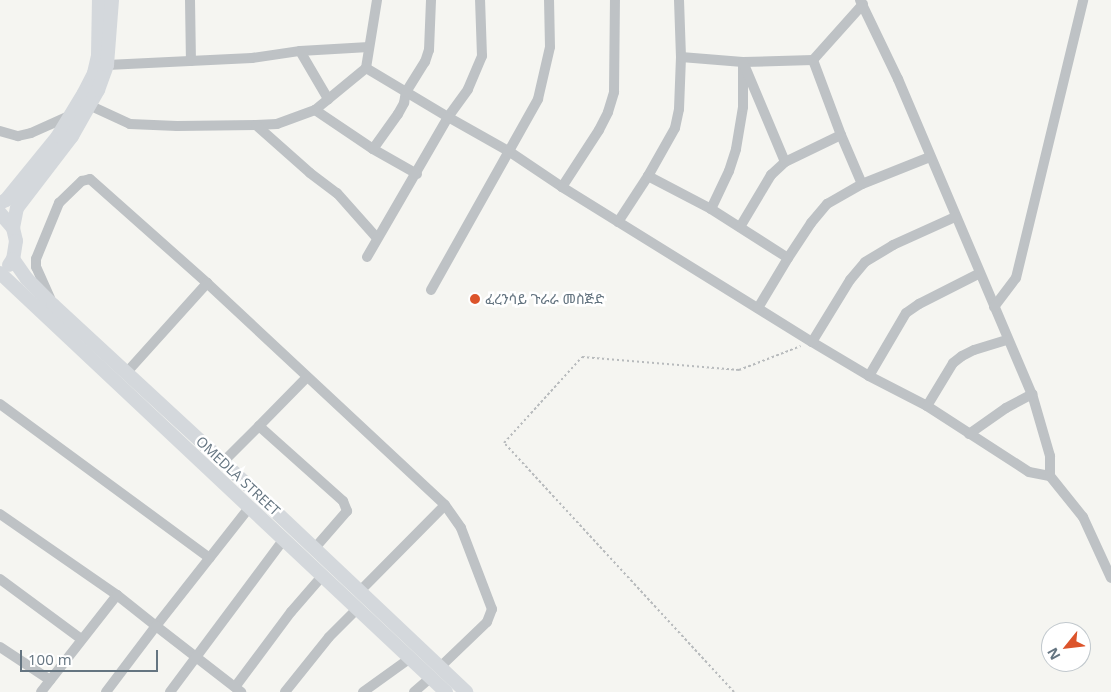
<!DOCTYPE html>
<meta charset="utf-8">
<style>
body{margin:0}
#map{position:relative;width:1111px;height:692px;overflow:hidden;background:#f5f5f1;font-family:"Open Sans","Noto Sans Ethiopic",sans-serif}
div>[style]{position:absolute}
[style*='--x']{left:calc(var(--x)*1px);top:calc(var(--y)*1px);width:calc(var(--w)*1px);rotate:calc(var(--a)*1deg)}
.path>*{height:2px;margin-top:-1px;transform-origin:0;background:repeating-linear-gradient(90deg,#b8bbbd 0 2.5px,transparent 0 5px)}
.street>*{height:10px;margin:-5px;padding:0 5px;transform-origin:5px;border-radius:5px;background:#bec2c5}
.secondary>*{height:14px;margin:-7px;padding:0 7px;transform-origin:7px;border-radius:7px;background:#d4d8dc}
.dots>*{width:14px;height:14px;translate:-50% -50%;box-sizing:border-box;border:2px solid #fff;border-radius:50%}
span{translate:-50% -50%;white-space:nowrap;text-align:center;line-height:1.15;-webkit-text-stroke:5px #fff;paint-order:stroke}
.poi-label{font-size:14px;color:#657581}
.left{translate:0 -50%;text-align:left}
.street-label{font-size:14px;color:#657581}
.north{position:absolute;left:1041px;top:622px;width:50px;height:50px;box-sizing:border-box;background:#fff;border:1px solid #c1c8cd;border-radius:50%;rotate:241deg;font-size:14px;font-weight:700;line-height:20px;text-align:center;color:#657581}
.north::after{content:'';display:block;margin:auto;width:18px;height:22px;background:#dc542b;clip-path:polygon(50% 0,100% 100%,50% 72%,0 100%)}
.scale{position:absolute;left:20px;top:650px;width:138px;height:22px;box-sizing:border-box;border:2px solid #657581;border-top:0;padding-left:6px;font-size:15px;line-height:18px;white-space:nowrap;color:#657581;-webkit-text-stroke:4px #fff;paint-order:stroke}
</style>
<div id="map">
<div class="path">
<div style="--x:734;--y:692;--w:339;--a:-132.7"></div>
<div style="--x:504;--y:443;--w:116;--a:-47.8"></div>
<div style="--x:582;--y:357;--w:158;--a:4.7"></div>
<div style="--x:739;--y:370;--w:66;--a:-21.2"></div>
</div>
<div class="street">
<div style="--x:190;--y:0;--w:61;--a:89.1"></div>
<div style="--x:679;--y:0;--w:57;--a:88"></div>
<div style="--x:860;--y:0;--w:88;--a:64.3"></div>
<div style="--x:898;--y:79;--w:342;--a:67"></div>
<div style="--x:1032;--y:394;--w:65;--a:73.8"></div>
<div style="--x:1050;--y:456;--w:20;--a:90"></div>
<div style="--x:300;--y:51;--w:56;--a:59.7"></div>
<div style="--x:107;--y:65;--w:145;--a:-2.8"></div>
<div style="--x:252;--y:58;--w:49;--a:-8.3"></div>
<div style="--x:300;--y:51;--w:69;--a:-3.3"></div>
<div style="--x:366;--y:68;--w:96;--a:30.9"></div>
<div style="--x:448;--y:117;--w:34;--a:-54"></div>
<div style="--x:468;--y:89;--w:36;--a:-67"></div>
<div style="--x:482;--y:56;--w:56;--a:-92"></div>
<div style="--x:91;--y:106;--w:43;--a:24.8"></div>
<div style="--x:130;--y:124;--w:47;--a:2.4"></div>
<div style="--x:177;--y:126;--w:79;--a:-0.7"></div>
<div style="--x:315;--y:110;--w:66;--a:-39.5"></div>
<div style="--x:366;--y:68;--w:69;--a:-80.8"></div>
<div style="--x:0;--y:131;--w:19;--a:16"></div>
<div style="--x:18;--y:136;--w:13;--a:-13"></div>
<div style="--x:31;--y:133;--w:42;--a:-24.1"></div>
<div style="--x:841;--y:135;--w:53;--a:66.8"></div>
<div style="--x:373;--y:149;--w:70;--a:-146.1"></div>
<div style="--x:315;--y:110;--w:40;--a:159.8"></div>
<div style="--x:277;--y:124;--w:21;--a:177"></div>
<div style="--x:256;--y:125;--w:72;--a:41.6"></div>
<div style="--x:310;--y:173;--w:34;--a:37"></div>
<div style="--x:337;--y:193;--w:60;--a:48.4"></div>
<div style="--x:417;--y:174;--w:51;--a:-150.4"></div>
<div style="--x:373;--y:149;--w:43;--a:-54.5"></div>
<div style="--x:398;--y:114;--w:13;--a:-61"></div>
<div style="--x:404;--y:103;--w:11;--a:-80"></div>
<div style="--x:406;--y:92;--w:36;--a:-58"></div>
<div style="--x:425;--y:62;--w:13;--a:-72"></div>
<div style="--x:429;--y:50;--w:50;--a:-87.7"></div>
<div style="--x:648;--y:176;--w:55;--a:-60.6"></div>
<div style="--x:675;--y:128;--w:19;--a:-78"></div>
<div style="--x:679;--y:109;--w:52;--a:-87.8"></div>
<div style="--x:681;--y:57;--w:62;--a:4.6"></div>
<div style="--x:743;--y:62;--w:70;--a:-1.6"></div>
<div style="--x:562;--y:187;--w:68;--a:-57"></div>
<div style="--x:599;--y:130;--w:20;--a:-63"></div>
<div style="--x:608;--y:112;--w:21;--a:-73"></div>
<div style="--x:614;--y:92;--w:92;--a:-89.4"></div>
<div style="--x:711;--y:209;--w:42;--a:-64.7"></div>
<div style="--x:729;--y:171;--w:23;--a:-72"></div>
<div style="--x:736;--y:149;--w:43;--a:-80.5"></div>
<div style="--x:743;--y:107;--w:45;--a:-90"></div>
<div style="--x:743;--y:62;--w:108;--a:67.2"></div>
<div style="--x:618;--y:222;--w:55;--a:-56.9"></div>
<div style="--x:648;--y:176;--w:71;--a:27.6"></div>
<div style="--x:711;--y:209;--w:91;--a:32.5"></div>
<div style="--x:740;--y:227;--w:61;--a:-59.2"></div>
<div style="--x:771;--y:175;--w:19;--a:-43"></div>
<div style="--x:785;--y:162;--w:62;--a:-25.7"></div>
<div style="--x:841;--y:135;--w:80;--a:-110.5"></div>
<div style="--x:813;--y:60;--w:75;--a:-48.2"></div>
<div style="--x:367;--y:257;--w:162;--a:-59.9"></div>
<div style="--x:448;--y:117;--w:71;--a:29.4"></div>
<div style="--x:510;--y:152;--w:63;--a:33.9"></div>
<div style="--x:562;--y:187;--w:294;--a:31.8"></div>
<div style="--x:812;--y:342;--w:66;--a:30.8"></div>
<div style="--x:869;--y:376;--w:65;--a:27.3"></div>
<div style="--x:927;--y:406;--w:121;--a:32.9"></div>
<div style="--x:1029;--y:472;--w:21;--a:11"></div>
<div style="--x:1050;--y:476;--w:53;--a:51.2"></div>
<div style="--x:1083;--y:517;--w:67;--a:65.3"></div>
<div style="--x:431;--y:290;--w:219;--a:-60.7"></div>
<div style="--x:538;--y:99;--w:53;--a:-77"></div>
<div style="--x:550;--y:47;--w:47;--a:-91.2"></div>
<div style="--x:50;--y:298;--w:34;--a:-114"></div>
<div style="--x:36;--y:267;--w:8;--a:-90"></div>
<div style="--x:36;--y:259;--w:61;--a:-67.7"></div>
<div style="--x:59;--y:203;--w:32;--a:-44"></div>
<div style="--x:82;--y:181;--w:8;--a:-14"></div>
<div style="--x:90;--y:179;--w:157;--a:41.6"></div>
<div style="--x:207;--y:283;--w:325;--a:43"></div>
<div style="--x:445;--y:505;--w:28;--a:55"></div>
<div style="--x:461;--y:528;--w:87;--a:69.1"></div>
<div style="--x:492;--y:609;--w:14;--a:111"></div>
<div style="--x:487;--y:622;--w:65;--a:136.2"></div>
<div style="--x:994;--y:307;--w:36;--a:-53"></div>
<div style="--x:1016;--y:278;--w:286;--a:-76.4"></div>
<div style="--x:758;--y:308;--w:58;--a:-59"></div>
<div style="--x:788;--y:258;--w:42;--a:-56.7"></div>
<div style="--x:811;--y:223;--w:25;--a:-50"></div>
<div style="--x:827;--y:204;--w:40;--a:-29.7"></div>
<div style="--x:862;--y:184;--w:73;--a:-21.7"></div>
<div style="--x:812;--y:342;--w:73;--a:-58.5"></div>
<div style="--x:850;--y:280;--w:23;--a:-50"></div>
<div style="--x:865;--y:262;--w:33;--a:-31"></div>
<div style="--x:893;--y:245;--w:68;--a:-24.3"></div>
<div style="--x:127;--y:372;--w:120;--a:-48"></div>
<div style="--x:869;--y:376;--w:73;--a:-59.6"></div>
<div style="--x:906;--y:313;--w:16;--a:-35"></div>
<div style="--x:919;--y:304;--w:68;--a:-26.9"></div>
<div style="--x:0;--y:404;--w:260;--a:36.3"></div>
<div style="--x:927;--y:406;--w:50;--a:-58.8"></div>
<div style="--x:953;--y:363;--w:11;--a:-38"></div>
<div style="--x:962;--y:356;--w:13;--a:-27"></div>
<div style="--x:974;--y:350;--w:34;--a:-17"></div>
<div style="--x:259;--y:426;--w:67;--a:-45.6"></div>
<div style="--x:969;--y:434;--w:45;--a:-35.1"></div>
<div style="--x:1006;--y:408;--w:30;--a:-28"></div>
<div style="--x:223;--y:462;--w:51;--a:-45"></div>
<div style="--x:259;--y:426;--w:113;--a:41.8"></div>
<div style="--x:343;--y:501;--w:11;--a:68"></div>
<div style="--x:347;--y:511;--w:50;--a:131"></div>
<div style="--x:0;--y:514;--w:142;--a:34.7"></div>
<div style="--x:117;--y:595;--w:123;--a:128.1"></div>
<div style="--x:0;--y:579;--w:101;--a:36.5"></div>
<div style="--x:359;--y:592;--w:122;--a:-45.3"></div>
<div style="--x:117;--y:595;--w:50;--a:38.5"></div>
<div style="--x:156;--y:626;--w:150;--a:-51.8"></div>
<div style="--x:0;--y:647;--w:60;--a:33.4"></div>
<div style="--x:235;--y:687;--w:94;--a:-53.3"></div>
<div style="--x:291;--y:612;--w:49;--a:-49.1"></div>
<div style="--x:106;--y:692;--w:83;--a:-52.9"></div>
<div style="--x:156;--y:626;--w:108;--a:37.8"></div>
<div style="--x:170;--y:692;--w:191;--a:-53.3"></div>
<div style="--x:285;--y:692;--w:70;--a:-51.3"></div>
<div style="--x:329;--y:637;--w:41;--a:-45"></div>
<div style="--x:363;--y:692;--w:57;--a:-35.7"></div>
<div style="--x:414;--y:692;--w:21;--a:-41"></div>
</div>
<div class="secondary">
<div style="--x:0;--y:203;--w:7;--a:-27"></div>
<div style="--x:6;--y:200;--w:82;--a:-50.9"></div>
<div style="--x:58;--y:136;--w:50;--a:-58.8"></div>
<div style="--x:84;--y:93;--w:22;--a:-63"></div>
<div style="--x:94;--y:73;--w:18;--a:-77"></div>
<div style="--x:98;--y:55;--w:55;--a:-89"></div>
<div style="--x:0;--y:213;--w:20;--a:49"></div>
<div style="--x:13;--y:228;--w:13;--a:77"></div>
<div style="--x:16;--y:241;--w:18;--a:99"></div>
<div style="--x:13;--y:259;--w:7;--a:124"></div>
<div style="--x:13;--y:228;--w:20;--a:-79"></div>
<div style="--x:17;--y:208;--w:91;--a:-52.6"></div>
<div style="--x:72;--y:136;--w:53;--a:-60.5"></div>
<div style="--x:98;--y:90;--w:27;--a:-70"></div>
<div style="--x:107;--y:65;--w:65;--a:-85.6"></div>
<div style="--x:13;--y:259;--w:24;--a:55"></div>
<div style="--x:27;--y:279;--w:37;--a:45"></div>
<div style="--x:53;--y:305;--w:231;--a:42.7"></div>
<div style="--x:223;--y:462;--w:335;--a:43.4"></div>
<div style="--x:0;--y:273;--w:612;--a:43.21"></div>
</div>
<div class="dots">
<div style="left:475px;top:299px;background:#dc542b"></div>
</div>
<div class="poi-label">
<span class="left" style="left:485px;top:299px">ፈረንሳይ ጉራራ መስጅድ</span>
</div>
<div class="street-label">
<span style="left:238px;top:476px;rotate:43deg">OMEDLA STREET</span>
</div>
<div class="north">N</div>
<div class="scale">100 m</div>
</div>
